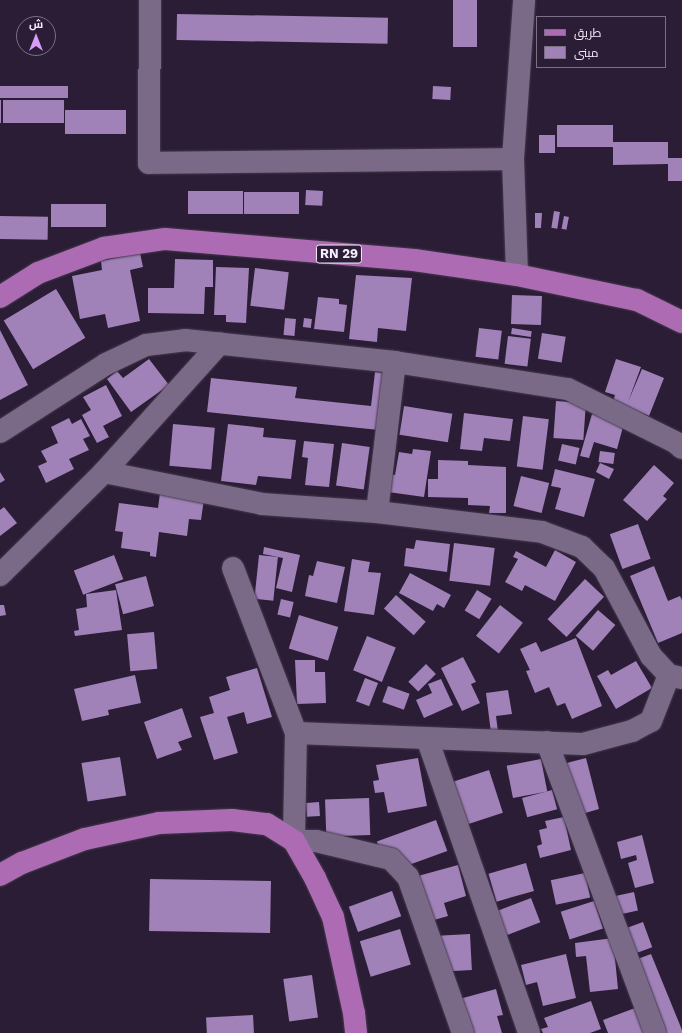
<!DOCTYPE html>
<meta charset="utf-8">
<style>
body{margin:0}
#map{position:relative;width:682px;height:1033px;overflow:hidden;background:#2a1d35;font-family:"Work Sans",Cairo,sans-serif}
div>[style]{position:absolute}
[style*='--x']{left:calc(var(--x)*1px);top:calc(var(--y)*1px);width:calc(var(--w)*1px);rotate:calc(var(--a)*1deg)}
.building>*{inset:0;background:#a082b9;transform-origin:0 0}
.roads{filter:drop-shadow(0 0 1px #45394e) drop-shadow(0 0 1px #45394e)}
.minor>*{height:22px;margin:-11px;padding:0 11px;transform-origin:11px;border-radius:11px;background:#7a6a88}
.major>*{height:22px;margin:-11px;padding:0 11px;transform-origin:11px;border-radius:11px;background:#ad6bb3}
span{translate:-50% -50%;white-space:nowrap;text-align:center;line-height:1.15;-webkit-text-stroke:4px #2a1d35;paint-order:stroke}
.shield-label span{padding:1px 3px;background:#2a1d35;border:1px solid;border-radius:3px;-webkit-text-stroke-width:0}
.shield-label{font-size:13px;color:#f5ecfd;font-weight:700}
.legend{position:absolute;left:536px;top:16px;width:130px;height:52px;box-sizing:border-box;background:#2a1d35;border:1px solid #7b7085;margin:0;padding:5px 7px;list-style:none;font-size:12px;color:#f5ecfd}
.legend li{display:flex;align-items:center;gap:8px;height:20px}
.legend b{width:20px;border:1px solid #7b7085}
.north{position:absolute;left:16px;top:16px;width:40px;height:40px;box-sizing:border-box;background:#2a1d35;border:1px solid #7b7085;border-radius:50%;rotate:0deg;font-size:11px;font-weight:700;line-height:16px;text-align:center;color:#f5ecfd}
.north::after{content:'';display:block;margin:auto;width:14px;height:18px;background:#d79bf9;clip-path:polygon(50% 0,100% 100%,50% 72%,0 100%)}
</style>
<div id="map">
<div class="building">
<div style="left:453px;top:0;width:24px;height:47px"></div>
<div style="left:177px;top:14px;width:211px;height:26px;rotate:1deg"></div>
<div style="left:0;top:86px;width:68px;height:12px"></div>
<div style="left:433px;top:86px;width:18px;height:13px;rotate:3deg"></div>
<div style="left:0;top:100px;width:1px;height:23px"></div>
<div style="left:3px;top:100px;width:61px;height:23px"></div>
<div style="left:126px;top:110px;width:24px;height:61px;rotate:90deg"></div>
<div style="clip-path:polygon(557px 125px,613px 125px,613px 142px,668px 142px,668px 158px,682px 158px,682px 181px,668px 181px,668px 164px,613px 165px,613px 147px,557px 147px)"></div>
<div style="left:555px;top:135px;width:18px;height:16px;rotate:90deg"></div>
<div style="left:306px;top:190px;width:17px;height:15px;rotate:3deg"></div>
<div style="left:188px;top:191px;width:55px;height:23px"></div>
<div style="left:244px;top:192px;width:55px;height:22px"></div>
<div style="left:51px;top:204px;width:55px;height:23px"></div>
<div style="left:554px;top:211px;width:6px;height:17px;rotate:9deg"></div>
<div style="clip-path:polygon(535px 213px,542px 213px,541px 228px,535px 228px)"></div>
<div style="left:0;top:216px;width:48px;height:23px;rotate:1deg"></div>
<div style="left:564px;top:216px;width:5px;height:13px;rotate:11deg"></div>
<div style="clip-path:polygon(140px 253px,143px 267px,130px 270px,140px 321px,108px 328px,105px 314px,80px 319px,72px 276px,102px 270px,101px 261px)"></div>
<div style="clip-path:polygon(175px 259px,213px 260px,213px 287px,205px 287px,204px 314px,148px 313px,148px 288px,174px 288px)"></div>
<div style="clip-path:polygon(216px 267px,249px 268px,246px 323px,226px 322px,226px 315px,214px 315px)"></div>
<div style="left:255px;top:268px;width:34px;height:38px;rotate:7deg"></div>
<div style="clip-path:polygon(356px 275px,412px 278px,406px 331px,378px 328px,377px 342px,349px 339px)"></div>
<div style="left:56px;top:289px;width:57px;height:61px;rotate:59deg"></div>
<div style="left:512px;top:295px;width:30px;height:29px;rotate:2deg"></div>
<div style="clip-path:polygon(318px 297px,339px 299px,339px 304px,347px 305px,344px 332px,314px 329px)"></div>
<div style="left:285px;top:318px;width:11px;height:17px;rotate:5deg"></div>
<div style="left:304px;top:318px;width:8px;height:9px;rotate:7deg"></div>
<div style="left:479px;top:328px;width:23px;height:29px;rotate:7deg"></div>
<div style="left:512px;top:328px;width:20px;height:6px;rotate:9deg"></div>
<div style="clip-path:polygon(0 330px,28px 385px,0 400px)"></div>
<div style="left:542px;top:333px;width:24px;height:26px;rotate:9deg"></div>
<div style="left:508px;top:336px;width:23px;height:28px;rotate:7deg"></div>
<div style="clip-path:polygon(149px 359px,169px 385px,131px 412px,107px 379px,117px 371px,123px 378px)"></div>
<div style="clip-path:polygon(616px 359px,641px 367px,628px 402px,642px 369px,664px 378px,649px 416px,613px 401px,615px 395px,605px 392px)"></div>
<div style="clip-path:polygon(375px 372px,385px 373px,379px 430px,207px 412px,211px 378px,297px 387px,295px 398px,371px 406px)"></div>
<div style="clip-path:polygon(106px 385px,122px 416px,103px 426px,109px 437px,97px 443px,82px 415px,91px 410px,83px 397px)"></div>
<div style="left:556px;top:401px;width:30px;height:37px;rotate:4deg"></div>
<div style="left:404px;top:406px;width:49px;height:29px;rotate:9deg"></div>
<div style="clip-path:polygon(464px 413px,513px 419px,510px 441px,484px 438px,482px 451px,460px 449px)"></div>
<div style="clip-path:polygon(592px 414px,624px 423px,617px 449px,594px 442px,589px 458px,580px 456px)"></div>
<div style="left:523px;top:416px;width:26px;height:51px;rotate:7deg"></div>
<div style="clip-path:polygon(69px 418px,72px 424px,81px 419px,90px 436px,83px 439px,89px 450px,69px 459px,74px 469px,46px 483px,38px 466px,47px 462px,41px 451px,58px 443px,51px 427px)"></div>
<div style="left:173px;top:424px;width:42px;height:42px;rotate:5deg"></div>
<div style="clip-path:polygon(228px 424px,264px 428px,263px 437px,296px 440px,291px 479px,258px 476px,256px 485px,221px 481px)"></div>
<div style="clip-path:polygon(304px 441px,334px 444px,329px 487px,305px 485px,308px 458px,302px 457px)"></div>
<div style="left:342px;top:443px;width:28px;height:43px;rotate:8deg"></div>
<div style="left:562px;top:444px;width:18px;height:17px;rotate:13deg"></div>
<div style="clip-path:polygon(413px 449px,431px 451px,424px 497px,388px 492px,390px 474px,395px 475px,399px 452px,412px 454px)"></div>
<div style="left:600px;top:451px;width:15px;height:11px;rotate:8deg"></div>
<div style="clip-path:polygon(438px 460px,468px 461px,468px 465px,506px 467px,506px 513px,489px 513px,490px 506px,468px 505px,468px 498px,428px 497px,428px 479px,438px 479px)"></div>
<div style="clip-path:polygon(600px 463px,614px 469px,609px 479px,596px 472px)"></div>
<div style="clip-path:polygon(654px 465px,674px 483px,663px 496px,667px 499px,647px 521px,623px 500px)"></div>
<div style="clip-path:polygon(555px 469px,595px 479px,584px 517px,555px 509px,561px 488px,551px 486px)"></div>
<div style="clip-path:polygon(0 472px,5px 480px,0 483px)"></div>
<div style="left:521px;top:476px;width:29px;height:31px;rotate:14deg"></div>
<div style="clip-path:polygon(160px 493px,204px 499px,201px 520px,189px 519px,187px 536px,159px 532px,156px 557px,150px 556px,150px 552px,121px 548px,123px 532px,115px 531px,119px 503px,158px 508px)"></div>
<div style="clip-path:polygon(4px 507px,17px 523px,0 536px,0 510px)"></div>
<div style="left:638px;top:524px;width:37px;height:30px;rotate:70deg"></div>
<div style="clip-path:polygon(416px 540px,450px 544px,447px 572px,404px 566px,406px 548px,414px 549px)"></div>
<div style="left:454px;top:543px;width:41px;height:38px;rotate:7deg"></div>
<div style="clip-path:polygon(264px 547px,300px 555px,292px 592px,276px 588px,283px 558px,263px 554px)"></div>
<div style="clip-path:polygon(555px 550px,576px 562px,555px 601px,525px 585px,522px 591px,505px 582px,518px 559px,513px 557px,516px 551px,546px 567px)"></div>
<div style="left:114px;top:555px;width:26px;height:43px;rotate:69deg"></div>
<div style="left:259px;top:555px;width:19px;height:44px;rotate:6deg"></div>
<div style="clip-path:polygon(352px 559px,370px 562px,368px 572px,381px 573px,374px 615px,344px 611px)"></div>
<div style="clip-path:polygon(317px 561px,345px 567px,337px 603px,305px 596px,309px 575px,313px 576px)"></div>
<div style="clip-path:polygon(654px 566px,668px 601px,680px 596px,682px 600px,682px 633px,658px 643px,630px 576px)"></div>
<div style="clip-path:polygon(410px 573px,451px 595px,444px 608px,437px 604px,433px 611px,399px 593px)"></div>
<div style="left:146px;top:576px;width:31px;height:32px;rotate:75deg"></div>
<div style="left:585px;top:579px;width:26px;height:55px;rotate:43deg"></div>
<div style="clip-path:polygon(116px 590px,122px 630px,75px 636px,74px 631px,79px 630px,76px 609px,87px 607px,86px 594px)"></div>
<div style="left:477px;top:590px;width:17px;height:24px;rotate:31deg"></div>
<div style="left:396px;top:595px;width:40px;height:18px;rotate:42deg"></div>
<div style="left:281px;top:599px;width:13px;height:16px;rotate:13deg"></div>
<div style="clip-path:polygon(0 605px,4px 605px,6px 615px,0 616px)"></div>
<div style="left:500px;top:605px;width:29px;height:39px;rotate:38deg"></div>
<div style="left:598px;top:610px;width:23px;height:34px;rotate:41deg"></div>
<div style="left:299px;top:615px;width:41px;height:35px;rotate:17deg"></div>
<div style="left:154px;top:632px;width:37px;height:27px;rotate:85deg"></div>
<div style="left:367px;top:636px;width:31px;height:37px;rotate:22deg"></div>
<div style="clip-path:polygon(576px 638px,602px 706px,572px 719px,565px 703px,557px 706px,549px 687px,535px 693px,526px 671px,530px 670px,520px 649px,536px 642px,541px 652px)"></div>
<div style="clip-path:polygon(463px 657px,476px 682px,471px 684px,480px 703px,462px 711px,441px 668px)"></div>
<div style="clip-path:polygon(295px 660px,315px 660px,315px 672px,325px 672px,326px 703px,297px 704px)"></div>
<div style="clip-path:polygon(636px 661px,652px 688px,616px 709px,597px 676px,608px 670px,611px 675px)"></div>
<div style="left:426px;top:664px;width:14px;height:25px;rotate:45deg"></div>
<div style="clip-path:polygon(257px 668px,272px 717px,247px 724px,244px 712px,227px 717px,238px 753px,214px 760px,200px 717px,214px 713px,209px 697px,230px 690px,226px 677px)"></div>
<div style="clip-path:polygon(135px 675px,141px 703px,108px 710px,109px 715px,82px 721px,74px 689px)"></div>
<div style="left:365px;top:678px;width:14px;height:25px;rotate:21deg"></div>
<div style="clip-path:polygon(441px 679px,453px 705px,424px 718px,416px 700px,432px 693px,428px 684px)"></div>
<div style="left:388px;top:686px;width:23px;height:17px;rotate:20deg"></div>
<div style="clip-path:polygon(508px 690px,512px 714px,496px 716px,498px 732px,491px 733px,486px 693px)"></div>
<div style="clip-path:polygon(182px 708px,192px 737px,178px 742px,182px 750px,157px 759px,144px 722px)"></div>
<div style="left:120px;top:757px;width:39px;height:39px;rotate:81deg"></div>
<div style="clip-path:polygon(418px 758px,427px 806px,388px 813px,384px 792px,375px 793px,373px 781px,379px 780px,376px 765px)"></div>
<div style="clip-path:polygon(586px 758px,599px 809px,575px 816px,555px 766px)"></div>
<div style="left:541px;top:759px;width:33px;height:35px;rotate:79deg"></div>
<div style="left:489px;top:770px;width:45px;height:37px;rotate:72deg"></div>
<div style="left:552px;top:790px;width:20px;height:31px;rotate:75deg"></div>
<div style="left:369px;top:798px;width:37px;height:44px;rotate:88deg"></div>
<div style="left:319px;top:802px;width:14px;height:13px;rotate:86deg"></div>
<div style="clip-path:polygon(564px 817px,571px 850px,540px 858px,537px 846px,542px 844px,539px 830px,547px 828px,545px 821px)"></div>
<div style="left:436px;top:820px;width:33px;height:63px;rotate:70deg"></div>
<div style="clip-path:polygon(642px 835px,654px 883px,635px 888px,628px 863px,637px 860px,636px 855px,621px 859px,617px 842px)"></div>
<div style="left:526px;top:863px;width:29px;height:39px;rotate:74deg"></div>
<div style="clip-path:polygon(458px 865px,466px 896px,444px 903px,448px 916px,420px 924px,407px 879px)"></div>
<div style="left:585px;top:873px;width:25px;height:35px;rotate:78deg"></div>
<div style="left:150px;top:879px;width:121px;height:52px;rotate:1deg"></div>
<div style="left:392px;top:891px;width:27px;height:46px;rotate:70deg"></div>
<div style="left:634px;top:892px;width:19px;height:26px;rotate:78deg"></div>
<div style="left:531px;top:898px;width:26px;height:37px;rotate:69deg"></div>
<div style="left:594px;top:901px;width:29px;height:35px;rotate:72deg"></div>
<div style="left:643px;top:922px;width:27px;height:29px;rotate:70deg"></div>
<div style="left:400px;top:929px;width:37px;height:42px;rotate:73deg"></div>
<div style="left:470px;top:934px;width:36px;height:37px;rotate:87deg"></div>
<div style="clip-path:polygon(613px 938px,618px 989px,590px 992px,586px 956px,576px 957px,575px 943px)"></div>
<div style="clip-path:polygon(566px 954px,576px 998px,543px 1006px,537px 982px,526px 985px,521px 965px)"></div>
<div style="clip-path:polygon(651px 954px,682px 1030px,682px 1033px,655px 1033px,627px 963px)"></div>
<div style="left:312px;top:975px;width:43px;height:29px;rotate:82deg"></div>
<div style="clip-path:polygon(496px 989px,503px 1015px,497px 1016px,502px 1033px,461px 1033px,452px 1001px)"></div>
<div style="clip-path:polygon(591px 1001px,601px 1029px,590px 1033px,543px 1033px,541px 1029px,548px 1027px,544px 1018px)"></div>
<div style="clip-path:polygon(635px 1008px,644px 1033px,608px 1033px,603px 1020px)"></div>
<div style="left:253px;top:1015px;width:18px;height:47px;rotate:87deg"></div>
</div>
<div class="roads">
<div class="minor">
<div style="--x:150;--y:0;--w:163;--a:90.4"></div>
<div style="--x:149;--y:163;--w:364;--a:-0.6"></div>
<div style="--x:513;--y:159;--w:116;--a:88"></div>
<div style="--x:513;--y:159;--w:159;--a:-86"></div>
<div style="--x:0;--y:432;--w:126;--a:-32.7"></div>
<div style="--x:106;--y:364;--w:44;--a:-25.4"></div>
<div style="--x:146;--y:345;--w:39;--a:-7"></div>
<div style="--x:185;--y:340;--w:211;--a:6"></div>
<div style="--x:395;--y:362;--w:175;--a:8.9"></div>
<div style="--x:568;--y:389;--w:119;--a:26.4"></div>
<div style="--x:675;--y:442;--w:9;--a:41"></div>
<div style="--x:104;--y:472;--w:161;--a:11.4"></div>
<div style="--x:262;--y:504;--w:115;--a:4"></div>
<div style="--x:377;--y:512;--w:166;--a:6.9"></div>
<div style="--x:542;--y:532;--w:43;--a:20.6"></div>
<div style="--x:582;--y:547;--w:30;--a:44"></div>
<div style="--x:604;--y:568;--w:100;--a:61.9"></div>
<div style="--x:651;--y:656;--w:26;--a:47"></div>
<div style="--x:669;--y:675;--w:13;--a:13"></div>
<div style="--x:377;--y:512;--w:151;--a:-83.2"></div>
<div style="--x:233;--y:568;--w:177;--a:69.1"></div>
<div style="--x:296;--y:733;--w:108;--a:91.1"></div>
<div style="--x:294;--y:841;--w:22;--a:0"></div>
<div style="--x:316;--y:841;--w:77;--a:13.5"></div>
<div style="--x:391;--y:859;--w:25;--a:47"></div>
<div style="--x:408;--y:877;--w:165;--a:70.6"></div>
<div style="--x:0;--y:575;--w:146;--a:-44.7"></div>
<div style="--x:104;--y:472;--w:173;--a:-48"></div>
<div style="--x:296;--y:733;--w:287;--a:2.2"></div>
<div style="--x:583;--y:744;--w:51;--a:-14.9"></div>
<div style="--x:632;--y:731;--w:21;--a:-28"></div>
<div style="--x:651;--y:721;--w:49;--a:-68.6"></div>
<div style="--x:427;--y:738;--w:312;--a:70.9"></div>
<div style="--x:547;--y:742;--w:310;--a:69.6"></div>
</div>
<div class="major">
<div style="--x:0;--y:297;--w:45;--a:-32.3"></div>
<div style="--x:38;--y:273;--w:71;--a:-20.7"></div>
<div style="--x:104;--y:248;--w:62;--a:-8.4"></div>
<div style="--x:165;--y:239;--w:250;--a:4.8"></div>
<div style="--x:414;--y:260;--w:104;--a:8.3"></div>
<div style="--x:517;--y:275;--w:123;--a:11.8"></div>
<div style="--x:637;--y:300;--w:50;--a:26.1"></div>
<div style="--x:0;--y:875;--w:25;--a:-29"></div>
<div style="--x:22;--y:863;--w:67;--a:-20.9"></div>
<div style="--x:85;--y:839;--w:76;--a:-12.2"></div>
<div style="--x:159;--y:823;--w:73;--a:-2.4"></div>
<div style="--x:232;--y:820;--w:35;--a:7"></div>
<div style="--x:267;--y:824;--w:32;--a:32"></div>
<div style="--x:294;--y:841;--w:43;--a:60.4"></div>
<div style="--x:315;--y:878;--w:43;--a:65.2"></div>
<div style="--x:333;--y:917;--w:98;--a:77.7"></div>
<div style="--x:354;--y:1013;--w:20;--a:84"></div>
</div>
</div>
<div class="shield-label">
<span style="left:339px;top:254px">RN 29</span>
</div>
<ul class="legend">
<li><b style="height:5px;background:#ad6bb3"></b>طريق</li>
<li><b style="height:11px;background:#a082b9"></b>مبنى</li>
</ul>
<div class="north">ش</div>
</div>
